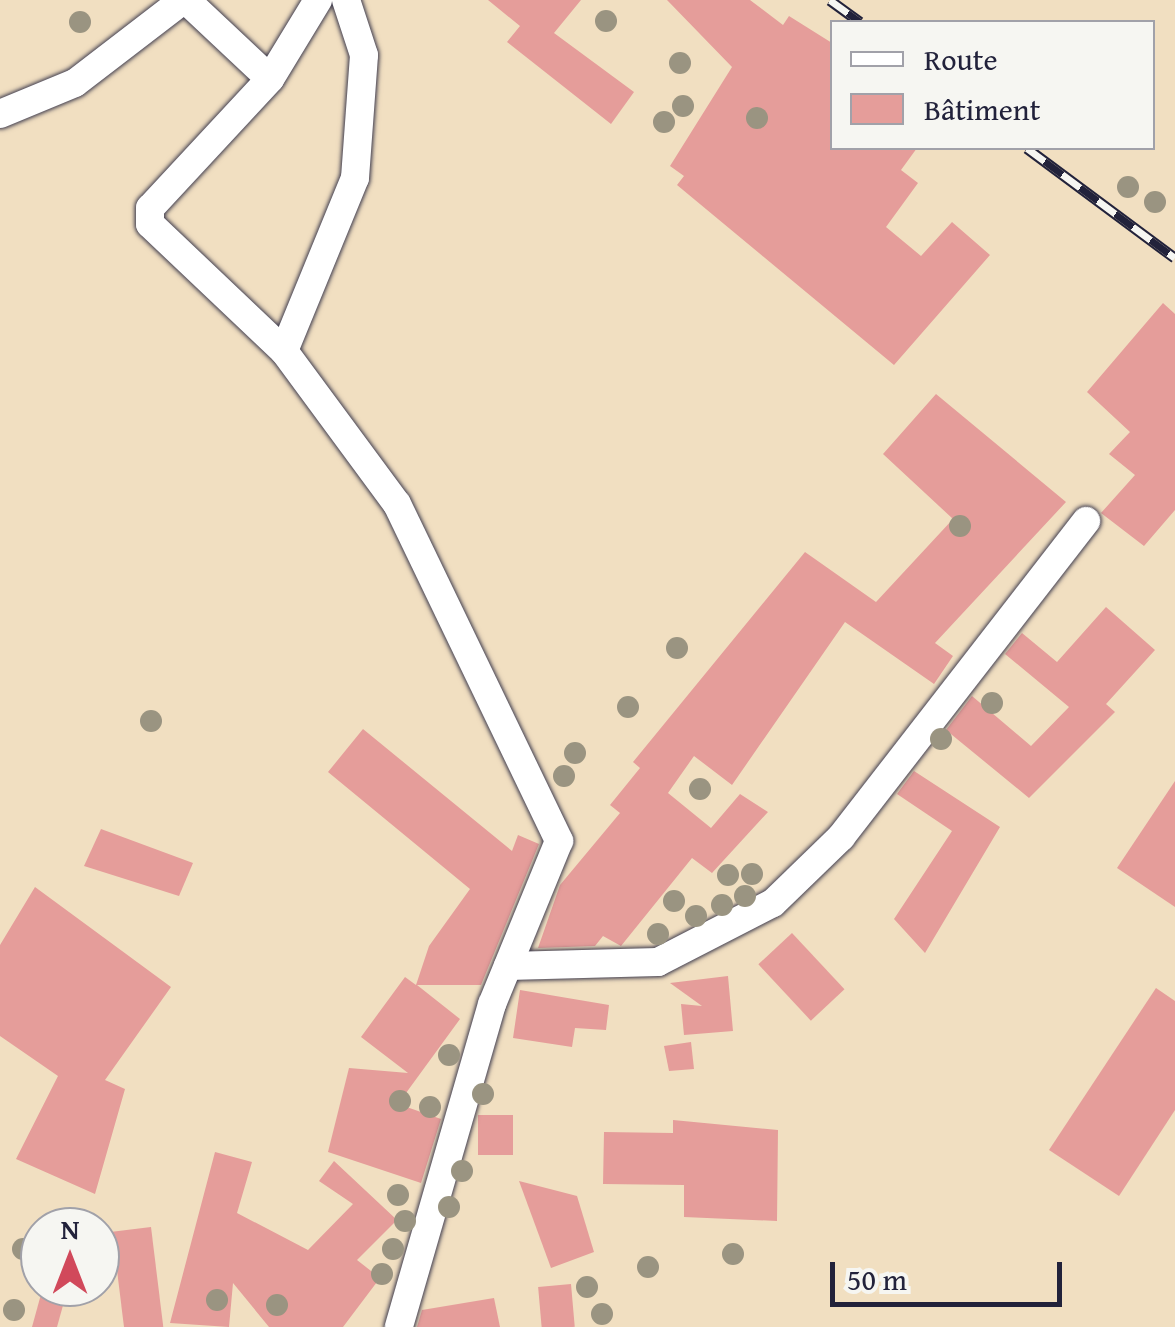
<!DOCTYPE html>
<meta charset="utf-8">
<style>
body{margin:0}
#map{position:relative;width:1175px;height:1327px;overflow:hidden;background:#f1dfc1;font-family:"Gentium Book Plus",serif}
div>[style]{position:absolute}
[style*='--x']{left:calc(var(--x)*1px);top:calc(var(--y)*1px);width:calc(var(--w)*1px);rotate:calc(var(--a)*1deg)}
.building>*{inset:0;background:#e59d9a;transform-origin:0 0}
.roads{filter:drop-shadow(0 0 2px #413e4f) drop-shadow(0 0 2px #413e4f)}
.street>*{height:28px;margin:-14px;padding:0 14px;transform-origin:14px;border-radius:14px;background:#fff}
.rail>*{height:11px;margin-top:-5.5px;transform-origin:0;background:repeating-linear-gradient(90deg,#f6f6f2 0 22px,#22223b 0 44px);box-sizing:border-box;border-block:2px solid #22223b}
.trees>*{width:22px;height:22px;margin:-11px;border-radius:50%;background:#9a9481}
span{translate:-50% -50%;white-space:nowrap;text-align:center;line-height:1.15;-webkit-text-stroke:8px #f6f6f2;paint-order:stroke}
.legend{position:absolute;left:830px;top:20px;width:325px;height:130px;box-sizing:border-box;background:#f6f6f2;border:2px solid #a1a1a9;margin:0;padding:12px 18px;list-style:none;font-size:30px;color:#22223b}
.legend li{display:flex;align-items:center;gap:20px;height:50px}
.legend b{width:50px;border:2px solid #a1a1a9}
.north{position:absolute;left:20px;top:1207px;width:100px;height:100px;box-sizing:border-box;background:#f6f6f2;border:2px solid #a1a1a9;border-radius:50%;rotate:0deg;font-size:28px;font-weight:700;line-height:40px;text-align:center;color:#22223b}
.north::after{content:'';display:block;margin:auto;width:35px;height:45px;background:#d1495b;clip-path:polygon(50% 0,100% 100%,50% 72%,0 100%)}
.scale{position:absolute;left:830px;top:1262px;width:232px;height:45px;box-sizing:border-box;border:5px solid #22223b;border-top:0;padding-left:12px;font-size:30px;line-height:35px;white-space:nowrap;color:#22223b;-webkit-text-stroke:8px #f6f6f2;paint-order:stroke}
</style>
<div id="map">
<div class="building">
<div style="clip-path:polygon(488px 0,581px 0,554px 33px,634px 92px,611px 124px,507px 42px,520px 26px)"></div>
<div style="clip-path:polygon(667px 0,750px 0,783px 25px,789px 16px,832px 43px,832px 148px,917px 148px,901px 170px,918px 183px,886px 227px,921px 256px,952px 222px,990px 255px,894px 365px,677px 185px,684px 176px,670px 166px,732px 67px)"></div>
<div style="clip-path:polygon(1163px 303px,1175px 314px,1175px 510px,1144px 546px,1101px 513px,1135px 475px,1109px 454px,1130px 432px,1087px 392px)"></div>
<div style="clip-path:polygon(936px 394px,1066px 502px,935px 643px,953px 656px,934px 684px,845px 622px,732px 785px,694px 756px,668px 793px,711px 828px,740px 794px,768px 812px,712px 873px,692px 858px,621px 946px,603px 936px,595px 946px,538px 948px,560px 885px,620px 813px,610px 805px,640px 768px,633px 762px,805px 552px,876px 602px,953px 519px,883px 454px)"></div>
<div style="clip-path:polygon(1106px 607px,1155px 650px,1106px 704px,1115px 712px,1029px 798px,946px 730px,972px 696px,1031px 746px,1069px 707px,1005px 654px,1022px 633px,1057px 662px)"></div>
<div style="clip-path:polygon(363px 729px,512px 851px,518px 835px,539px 844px,481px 985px,417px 985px,460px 1019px,398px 1104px,441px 1119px,421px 1183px,328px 1152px,349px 1068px,408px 1073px,361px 1037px,405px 977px,416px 985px,429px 946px,470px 889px,328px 772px)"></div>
<div style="clip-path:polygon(914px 771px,1000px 827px,925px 953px,894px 919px,952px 831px,897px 794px)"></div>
<div style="clip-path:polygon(1175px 781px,1175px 907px,1117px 868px)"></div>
<div style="clip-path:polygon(101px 829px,193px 863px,179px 896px,84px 866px)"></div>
<div style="clip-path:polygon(35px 887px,171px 987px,105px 1080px,125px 1089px,95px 1194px,16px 1159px,58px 1076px,0 1036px,0 945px)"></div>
<div style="left:792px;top:933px;width:77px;height:46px;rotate:47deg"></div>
<div style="clip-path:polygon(728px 976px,733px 1031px,684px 1035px,681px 1004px,702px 1006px,670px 983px)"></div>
<div style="clip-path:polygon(1156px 988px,1175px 1001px,1175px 1110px,1119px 1196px,1049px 1150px)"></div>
<div style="clip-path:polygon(520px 990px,609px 1005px,606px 1030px,575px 1028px,572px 1047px,513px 1038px)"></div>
<div style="clip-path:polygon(691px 1042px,694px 1069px,669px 1071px,664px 1046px)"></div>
<div style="left:478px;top:1115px;width:35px;height:40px"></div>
<div style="clip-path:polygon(673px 1120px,778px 1130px,777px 1221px,684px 1217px,684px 1185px,603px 1184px,604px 1132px,673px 1133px)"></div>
<div style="clip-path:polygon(215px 1152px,252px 1162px,237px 1213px,308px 1250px,353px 1204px,319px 1181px,334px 1161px,397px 1220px,357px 1260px,380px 1278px,343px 1327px,269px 1327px,233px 1283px,229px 1327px,170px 1323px)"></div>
<div style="clip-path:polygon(519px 1181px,577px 1196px,594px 1252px,551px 1268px)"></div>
<div style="left:151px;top:1227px;width:101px;height:39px;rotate:83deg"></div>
<div style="left:571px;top:1284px;width:43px;height:33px;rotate:85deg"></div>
<div style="clip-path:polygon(43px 1287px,67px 1291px,57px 1327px,32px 1327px)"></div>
<div style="clip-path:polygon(494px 1298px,500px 1327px,417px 1327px,422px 1310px)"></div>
</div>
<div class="roads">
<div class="street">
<div style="--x:186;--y:0;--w:115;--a:43.2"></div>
<div style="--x:318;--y:0;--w:92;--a:121.3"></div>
<div style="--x:270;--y:79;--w:176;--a:132.9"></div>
<div style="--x:150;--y:208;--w:16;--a:90"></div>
<div style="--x:150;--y:224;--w:185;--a:43.5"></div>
<div style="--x:284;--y:351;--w:190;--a:53.6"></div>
<div style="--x:397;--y:504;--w:374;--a:64.3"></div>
<div style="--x:559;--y:841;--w:176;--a:112.3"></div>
<div style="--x:492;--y:1004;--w:336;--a:106.1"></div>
<div style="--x:0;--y:114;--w:81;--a:-22.5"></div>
<div style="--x:75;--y:83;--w:136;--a:-37.5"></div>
<div style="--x:284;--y:351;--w:187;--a:-67.7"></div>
<div style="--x:355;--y:178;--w:123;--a:-85.8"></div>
<div style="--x:364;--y:55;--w:58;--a:-108.1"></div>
<div style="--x:508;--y:966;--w:150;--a:-1.5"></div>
<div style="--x:658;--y:962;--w:129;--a:-27.2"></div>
<div style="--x:773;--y:903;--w:95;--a:-44.1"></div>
<div style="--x:841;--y:837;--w:400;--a:-52.2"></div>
</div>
</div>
<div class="rail">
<div style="--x:830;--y:0;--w:37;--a:36"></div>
<div style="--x:1027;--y:148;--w:184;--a:36.6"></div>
</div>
<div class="trees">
<div style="left:606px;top:21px"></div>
<div style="left:80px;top:22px"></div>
<div style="left:680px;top:63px"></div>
<div style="left:683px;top:106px"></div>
<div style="left:757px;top:118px"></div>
<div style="left:664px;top:122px"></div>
<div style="left:1128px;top:187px"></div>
<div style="left:1155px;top:202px"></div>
<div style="left:960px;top:526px"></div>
<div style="left:677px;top:648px"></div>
<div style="left:992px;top:703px"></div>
<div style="left:628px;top:707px"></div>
<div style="left:151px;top:721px"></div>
<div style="left:941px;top:739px"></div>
<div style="left:575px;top:753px"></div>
<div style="left:564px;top:776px"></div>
<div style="left:700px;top:789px"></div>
<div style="left:752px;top:874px"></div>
<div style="left:728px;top:875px"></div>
<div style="left:745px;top:896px"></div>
<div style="left:674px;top:901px"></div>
<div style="left:722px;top:905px"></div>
<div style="left:696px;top:916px"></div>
<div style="left:658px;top:934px"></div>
<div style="left:449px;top:1055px"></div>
<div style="left:483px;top:1094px"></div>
<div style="left:400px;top:1101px"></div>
<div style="left:430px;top:1107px"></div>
<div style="left:462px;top:1171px"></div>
<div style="left:398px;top:1195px"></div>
<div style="left:449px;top:1207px"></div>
<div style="left:405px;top:1221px"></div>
<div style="left:23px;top:1249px"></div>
<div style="left:393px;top:1249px"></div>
<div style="left:733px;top:1254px"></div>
<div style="left:648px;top:1267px"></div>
<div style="left:382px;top:1274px"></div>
<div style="left:587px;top:1287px"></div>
<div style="left:217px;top:1300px"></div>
<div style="left:277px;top:1305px"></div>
<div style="left:14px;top:1310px"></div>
<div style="left:602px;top:1314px"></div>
</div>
<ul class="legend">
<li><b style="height:12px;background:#fff"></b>Route</li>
<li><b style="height:28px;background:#e59d9a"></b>Bâtiment</li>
</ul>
<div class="north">N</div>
<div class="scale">50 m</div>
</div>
